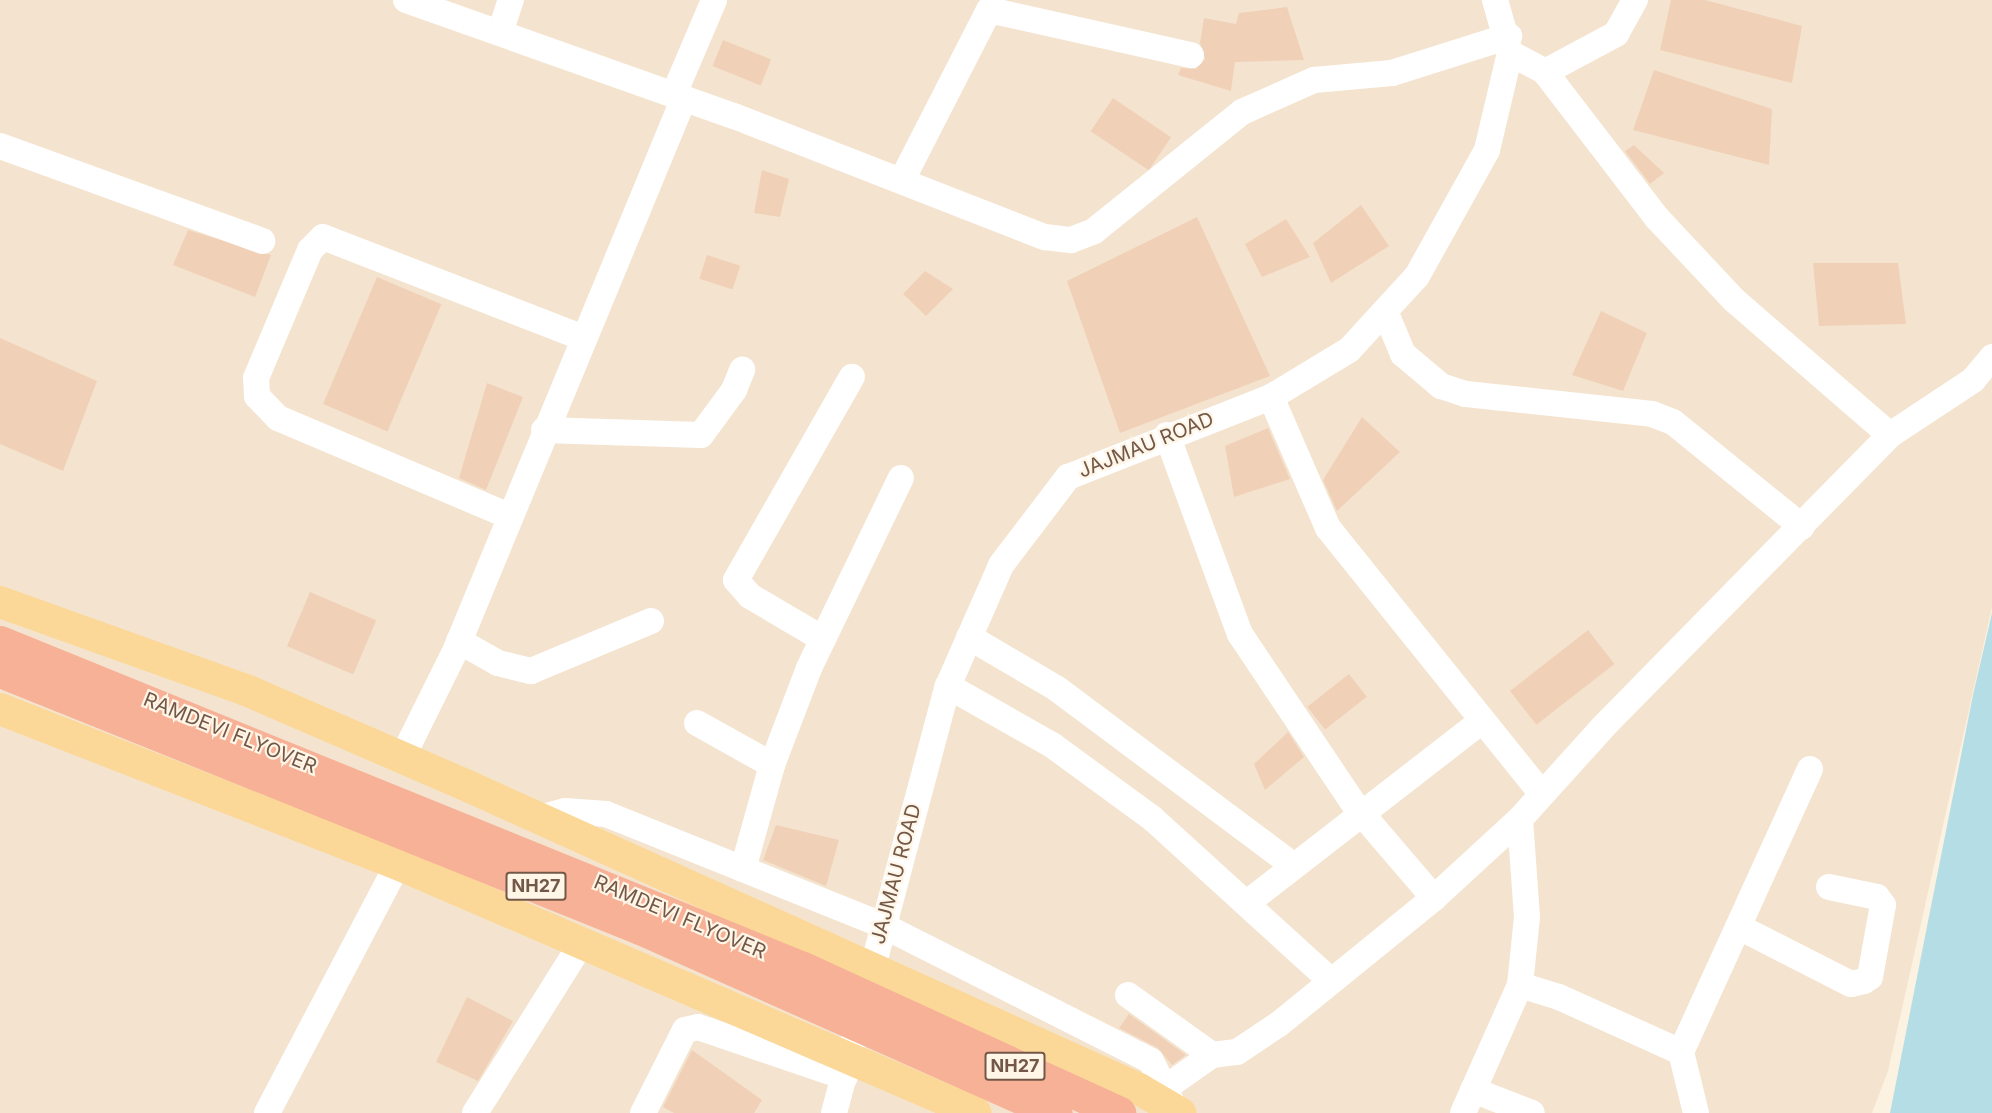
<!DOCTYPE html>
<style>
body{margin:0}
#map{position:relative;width:1992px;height:1113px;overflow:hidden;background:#fcf2e1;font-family:Inter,sans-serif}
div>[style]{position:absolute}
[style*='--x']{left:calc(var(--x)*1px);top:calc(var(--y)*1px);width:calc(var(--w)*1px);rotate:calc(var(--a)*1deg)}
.residential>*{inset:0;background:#f4e4cf}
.water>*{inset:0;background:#b5dde5}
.building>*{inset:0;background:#f1d0b8;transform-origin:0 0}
.minor>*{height:26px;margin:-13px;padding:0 13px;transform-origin:13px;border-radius:13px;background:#fff}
.major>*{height:32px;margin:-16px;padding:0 16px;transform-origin:16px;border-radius:16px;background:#fbd898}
.highway>*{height:33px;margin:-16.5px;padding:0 16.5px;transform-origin:16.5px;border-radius:16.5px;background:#f7b197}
span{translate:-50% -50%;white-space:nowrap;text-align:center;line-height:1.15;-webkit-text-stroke:4.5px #fff6e7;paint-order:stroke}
.shield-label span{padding:2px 4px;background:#fff6e7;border:2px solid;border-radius:4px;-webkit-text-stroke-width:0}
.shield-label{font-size:18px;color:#735848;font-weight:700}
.street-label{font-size:20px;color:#735848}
</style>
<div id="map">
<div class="residential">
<div style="clip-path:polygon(0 0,1992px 0,1992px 607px,1888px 1071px,1872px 1113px,0 1113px)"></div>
</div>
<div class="water">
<div style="clip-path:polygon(1992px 613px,1992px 1113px,1890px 1113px,1973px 695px)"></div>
</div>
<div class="building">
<div style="clip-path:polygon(1671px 0,1705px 0,1802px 26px,1792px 83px,1660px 50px)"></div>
<div style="clip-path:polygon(1287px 7px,1304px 60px,1235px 62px,1231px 91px,1178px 75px,1181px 68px,1196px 69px,1205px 59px,1200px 43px,1204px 18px,1236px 24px,1239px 13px)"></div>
<div style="left:723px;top:40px;width:52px;height:28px;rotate:22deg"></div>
<div style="clip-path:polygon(1654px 70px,1772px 109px,1769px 165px,1633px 130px)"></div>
<div style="left:1113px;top:98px;width:70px;height:40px;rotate:34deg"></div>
<div style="clip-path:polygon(1634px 145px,1664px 173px,1650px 184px,1625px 151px)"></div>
<div style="clip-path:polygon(762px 170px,789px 179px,780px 217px,754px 213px)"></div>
<div style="clip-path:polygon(1361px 205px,1389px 246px,1331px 283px,1313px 243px)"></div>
<div style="clip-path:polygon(1197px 217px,1270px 376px,1120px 433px,1067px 281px)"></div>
<div style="clip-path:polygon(1286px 219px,1310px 257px,1262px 277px,1245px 244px)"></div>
<div style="clip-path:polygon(188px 230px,271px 255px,255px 297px,173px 265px)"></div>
<div style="left:707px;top:255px;width:35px;height:25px;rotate:18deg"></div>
<div style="clip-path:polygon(1813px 263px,1898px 263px,1906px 324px,1819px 326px)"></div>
<div style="clip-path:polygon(925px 271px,953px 289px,926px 316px,903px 294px)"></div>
<div style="left:377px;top:277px;width:70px;height:138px;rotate:23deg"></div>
<div style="clip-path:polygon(1601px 311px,1647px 333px,1623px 391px,1572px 375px)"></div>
<div style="clip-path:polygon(0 338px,97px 381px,63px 471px,0 444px)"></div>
<div style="clip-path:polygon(487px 383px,523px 397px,486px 490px,459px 478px)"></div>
<div style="clip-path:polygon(1362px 417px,1400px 452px,1337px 511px,1323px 480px)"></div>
<div style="clip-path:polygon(1268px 428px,1290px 479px,1234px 497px,1225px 446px)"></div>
<div style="left:310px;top:592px;width:72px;height:59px;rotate:23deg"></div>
<div style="left:1588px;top:630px;width:43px;height:99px;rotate:52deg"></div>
<div style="left:1349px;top:674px;width:29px;height:53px;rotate:52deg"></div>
<div style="clip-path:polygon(1288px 732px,1304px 757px,1265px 790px,1254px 764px)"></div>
<div style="clip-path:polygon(776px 825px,839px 840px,826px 886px,763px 860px)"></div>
<div style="clip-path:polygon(467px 997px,513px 1021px,478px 1081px,436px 1062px)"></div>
<div style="clip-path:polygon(1129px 1014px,1186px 1055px,1172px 1065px,1158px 1048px,1119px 1028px)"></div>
<div style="clip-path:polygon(692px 1050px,762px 1100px,754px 1113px,674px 1113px,663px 1107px)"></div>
</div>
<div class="minor">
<div style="--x:406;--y:0;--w:348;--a:19.5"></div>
<div style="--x:734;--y:116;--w:334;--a:21.3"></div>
<div style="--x:1045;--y:237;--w:26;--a:7"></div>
<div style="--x:1071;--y:240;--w:25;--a:-21"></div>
<div style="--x:1094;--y:231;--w:190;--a:-38.8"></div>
<div style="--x:1242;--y:112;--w:79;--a:-24"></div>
<div style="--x:1314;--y:80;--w:78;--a:-5.1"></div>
<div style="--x:1392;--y:73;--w:123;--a:-17.5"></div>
<div style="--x:500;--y:33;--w:35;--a:-72"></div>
<div style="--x:1510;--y:53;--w:40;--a:28"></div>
<div style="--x:1545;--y:72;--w:184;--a:52.5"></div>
<div style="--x:1657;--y:218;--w:112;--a:46.8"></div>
<div style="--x:1734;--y:300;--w:206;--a:40.9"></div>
<div style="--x:1545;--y:72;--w:81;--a:-28.2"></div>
<div style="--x:1616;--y:34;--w:39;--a:-61"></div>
<div style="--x:674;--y:94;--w:102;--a:-66.9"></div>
<div style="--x:0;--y:146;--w:279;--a:19.9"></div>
<div style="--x:902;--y:180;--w:191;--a:-62.9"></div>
<div style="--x:989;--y:10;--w:207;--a:12.6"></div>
<div style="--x:1385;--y:311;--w:47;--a:67.3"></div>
<div style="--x:1403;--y:354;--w:50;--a:40.1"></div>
<div style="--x:1441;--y:386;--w:26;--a:18"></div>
<div style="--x:1466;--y:394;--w:187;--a:6.1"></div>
<div style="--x:1652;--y:414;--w:22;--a:21"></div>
<div style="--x:1673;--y:422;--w:166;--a:39.1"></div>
<div style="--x:1271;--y:397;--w:143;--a:66.5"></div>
<div style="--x:1328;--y:528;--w:341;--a:51.2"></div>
<div style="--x:544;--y:430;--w:157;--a:1.8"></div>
<div style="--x:701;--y:435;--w:56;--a:-53.7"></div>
<div style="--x:734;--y:390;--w:22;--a:-68"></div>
<div style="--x:1167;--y:435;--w:212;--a:69.9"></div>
<div style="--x:1240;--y:634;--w:208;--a:56.2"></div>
<div style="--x:1356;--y:807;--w:120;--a:49.4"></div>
<div style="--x:509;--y:516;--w:251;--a:-157"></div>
<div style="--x:278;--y:418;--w:30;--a:-134"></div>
<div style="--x:257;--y:396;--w:18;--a:-93"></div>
<div style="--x:256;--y:378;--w:139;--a:-67.1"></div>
<div style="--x:310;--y:250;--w:18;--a:-45"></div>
<div style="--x:323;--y:237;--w:277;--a:21.2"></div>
<div style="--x:969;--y:637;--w:101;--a:30.4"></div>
<div style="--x:1056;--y:688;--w:297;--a:36.8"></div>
<div style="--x:823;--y:639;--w:85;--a:-149.5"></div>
<div style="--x:750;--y:596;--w:21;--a:-131"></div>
<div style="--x:736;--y:580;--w:234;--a:-60.3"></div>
<div style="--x:459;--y:641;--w:45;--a:29.4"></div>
<div style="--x:498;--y:663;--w:34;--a:14"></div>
<div style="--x:531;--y:671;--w:130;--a:-22.6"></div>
<div style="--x:948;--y:686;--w:120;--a:29.6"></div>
<div style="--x:1052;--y:745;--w:125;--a:36.2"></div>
<div style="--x:1153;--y:819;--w:238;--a:42.3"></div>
<div style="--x:697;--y:723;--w:86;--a:29.2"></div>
<div style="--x:402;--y:758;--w:122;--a:-63.6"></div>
<div style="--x:456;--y:649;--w:596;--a:-67.52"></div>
<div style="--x:539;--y:818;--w:27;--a:-15"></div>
<div style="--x:565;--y:811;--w:41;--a:4.2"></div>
<div style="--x:606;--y:814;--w:297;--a:21.9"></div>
<div style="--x:882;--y:925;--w:301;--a:26.8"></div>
<div style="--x:1151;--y:1061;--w:51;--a:63.4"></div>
<div style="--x:743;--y:869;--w:108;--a:-74.4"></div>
<div style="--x:772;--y:765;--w:104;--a:-69.1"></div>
<div style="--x:809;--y:668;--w:211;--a:-64.2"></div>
<div style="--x:1247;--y:903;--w:297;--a:-37.8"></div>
<div style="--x:1741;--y:928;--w:123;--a:27"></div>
<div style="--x:1851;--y:984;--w:13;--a:-13"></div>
<div style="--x:1864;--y:981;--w:7;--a:-34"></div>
<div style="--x:1870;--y:977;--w:73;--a:-79.8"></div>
<div style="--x:1883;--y:905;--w:10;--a:-127"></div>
<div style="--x:1877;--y:897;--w:49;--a:-168.2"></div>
<div style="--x:1520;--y:985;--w:41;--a:17.1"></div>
<div style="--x:1559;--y:997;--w:134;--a:24.3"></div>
<div style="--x:1128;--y:995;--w:103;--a:35.5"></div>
<div style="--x:1212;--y:1055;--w:25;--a:-7"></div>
<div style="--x:1237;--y:1052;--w:50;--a:-33.7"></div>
<div style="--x:1279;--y:1024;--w:200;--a:-39.1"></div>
<div style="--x:1434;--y:898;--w:117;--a:-42.6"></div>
<div style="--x:1520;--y:819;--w:124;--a:-47.9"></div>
<div style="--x:1603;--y:727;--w:409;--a:-45.5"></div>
<div style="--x:1890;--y:435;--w:100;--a:-33.5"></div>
<div style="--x:1973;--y:380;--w:30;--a:-50"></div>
<div style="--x:1168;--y:1086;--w:54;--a:-35.2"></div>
<div style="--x:1473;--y:1090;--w:63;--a:21.3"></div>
<div style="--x:267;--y:1113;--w:281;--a:-62.3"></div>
<div style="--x:475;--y:1113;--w:199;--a:-57.9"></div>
<div style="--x:643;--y:1113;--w:93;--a:-63.2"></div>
<div style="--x:685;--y:1030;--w:13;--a:-13"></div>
<div style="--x:698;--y:1027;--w:155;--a:18.8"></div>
<div style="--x:834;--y:1113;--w:442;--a:-75.1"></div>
<div style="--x:948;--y:686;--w:132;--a:-66.3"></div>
<div style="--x:1001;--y:565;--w:111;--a:-52.7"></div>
<div style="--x:1068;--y:477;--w:218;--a:-21.5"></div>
<div style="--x:1271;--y:397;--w:91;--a:-31.1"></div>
<div style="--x:1349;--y:350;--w:100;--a:-47.4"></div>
<div style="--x:1417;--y:276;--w:144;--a:-60.9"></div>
<div style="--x:1487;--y:150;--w:100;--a:-76.7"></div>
<div style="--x:1510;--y:53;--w:55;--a:-105.8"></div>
<div style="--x:1463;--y:1113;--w:140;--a:-66"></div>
<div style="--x:1520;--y:985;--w:68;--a:-84.1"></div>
<div style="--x:1527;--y:917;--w:98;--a:-94.1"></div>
<div style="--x:1696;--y:1113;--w:63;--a:-103.8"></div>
<div style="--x:1681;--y:1052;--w:311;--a:-65.5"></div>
</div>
<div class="major">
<div style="--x:0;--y:602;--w:261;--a:19.7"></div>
<div style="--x:246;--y:690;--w:246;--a:23.4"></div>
<div style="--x:472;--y:788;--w:732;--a:24.29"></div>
<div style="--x:1139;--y:1089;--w:48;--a:30.3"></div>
<div style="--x:0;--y:709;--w:427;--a:21.3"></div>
<div style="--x:398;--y:864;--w:629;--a:23.31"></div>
</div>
<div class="highway">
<div style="--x:0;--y:642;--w:867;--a:22.1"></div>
<div style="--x:803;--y:968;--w:348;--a:24.6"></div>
<div style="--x:0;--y:671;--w:690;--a:21.88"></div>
<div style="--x:640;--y:928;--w:455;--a:24"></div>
</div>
<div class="shield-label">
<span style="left:536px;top:886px">NH27</span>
<span style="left:1015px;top:1066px">NH27</span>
</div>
<div class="street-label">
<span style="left:1146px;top:445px;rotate:-22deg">JAJMAU ROAD</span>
<span style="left:230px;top:733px;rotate:22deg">RAMDEVI FLYOVER</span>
<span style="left:896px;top:874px;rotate:-75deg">JAJMAU ROAD</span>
<span style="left:680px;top:917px;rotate:23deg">RAMDEVI FLYOVER</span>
</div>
</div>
